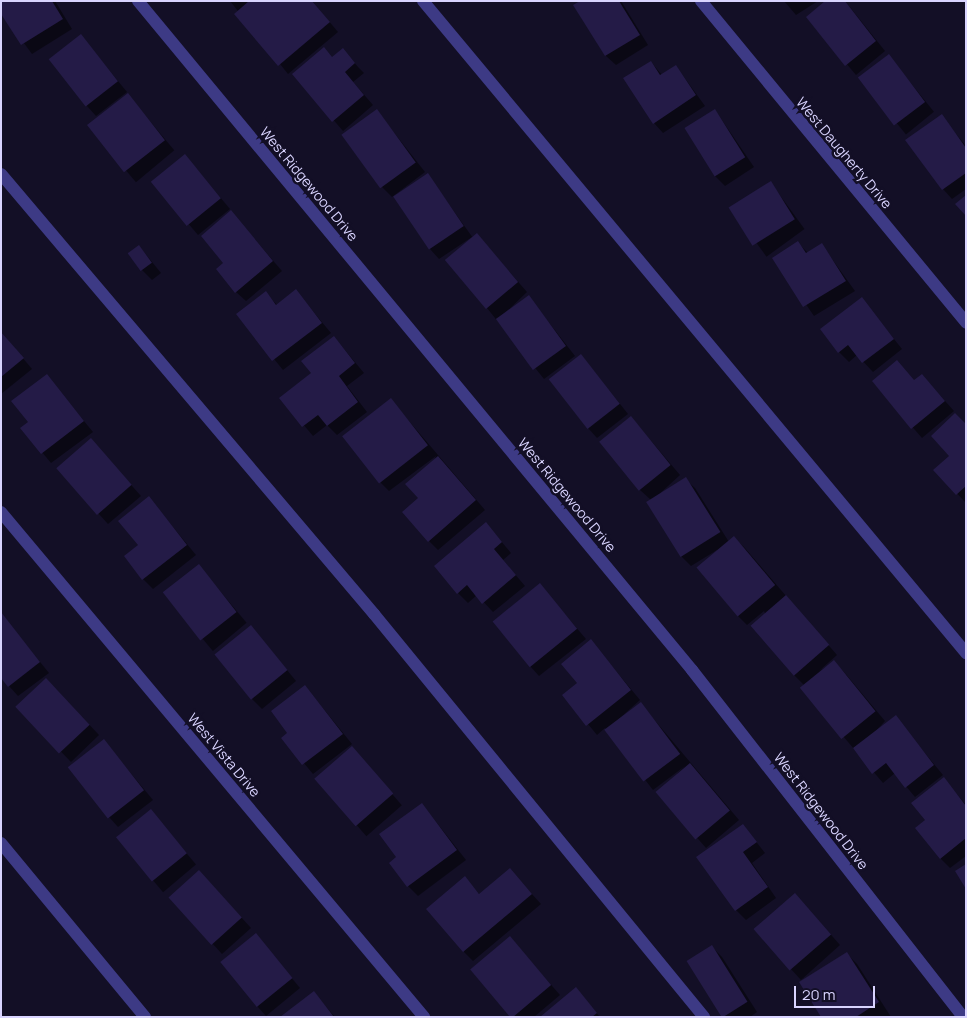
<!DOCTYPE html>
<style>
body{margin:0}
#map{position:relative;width:967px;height:1018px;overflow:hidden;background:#130f26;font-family:Manrope,sans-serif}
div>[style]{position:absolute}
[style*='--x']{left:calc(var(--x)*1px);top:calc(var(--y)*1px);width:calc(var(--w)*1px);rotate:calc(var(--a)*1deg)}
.shadow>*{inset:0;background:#0007;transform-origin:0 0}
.building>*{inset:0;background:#241b47;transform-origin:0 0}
.minor>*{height:12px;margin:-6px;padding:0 6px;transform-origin:6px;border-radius:6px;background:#3d3a85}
span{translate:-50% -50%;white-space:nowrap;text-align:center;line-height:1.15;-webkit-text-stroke:5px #130f26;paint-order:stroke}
.street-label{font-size:14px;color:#d9d4ff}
.frame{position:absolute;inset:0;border:2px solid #d9d4ff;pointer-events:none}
.scale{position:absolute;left:794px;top:986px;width:81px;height:22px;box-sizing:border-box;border:2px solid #d9d4ff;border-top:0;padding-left:6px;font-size:15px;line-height:18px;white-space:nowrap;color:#d9d4ff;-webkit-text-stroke:4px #130f26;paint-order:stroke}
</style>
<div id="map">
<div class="shadow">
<div style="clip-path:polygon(1px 1px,55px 1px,72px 29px,32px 54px,1px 12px)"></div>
<div style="clip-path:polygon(230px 1px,312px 1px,338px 32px,288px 74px)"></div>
<div style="clip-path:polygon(582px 1px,621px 1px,648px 45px,616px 65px,606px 56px,575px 6px)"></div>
<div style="clip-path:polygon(784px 1px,818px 1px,796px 15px)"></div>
<div style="clip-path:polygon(845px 1px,885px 51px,856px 75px,807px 17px)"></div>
<div style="clip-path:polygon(81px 36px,127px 92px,96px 116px,87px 106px)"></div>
<div style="left:888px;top:55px;width:73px;height:36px;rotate:51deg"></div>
<div style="clip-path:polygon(333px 58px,350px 58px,359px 68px,364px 73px,353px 82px,373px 105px,343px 131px,294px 74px)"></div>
<div style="clip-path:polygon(651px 62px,662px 75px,676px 66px,705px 106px,663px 133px,654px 123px)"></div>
<div style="left:128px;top:95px;width:72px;height:50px;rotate:50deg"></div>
<div style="clip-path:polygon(715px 110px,754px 167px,725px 186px,715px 176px)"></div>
<div style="clip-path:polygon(377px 111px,425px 172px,392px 197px,382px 187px)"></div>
<div style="clip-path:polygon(941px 116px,966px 146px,966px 189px,952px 199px,943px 189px)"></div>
<div style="clip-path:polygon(194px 166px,230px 209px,198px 235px,153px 182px)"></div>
<div style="clip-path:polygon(428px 175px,473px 238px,486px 245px,527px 292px,501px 317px,529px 297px,575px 356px,544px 379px,487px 308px,472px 237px,439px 259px,430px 249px)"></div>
<div style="left:771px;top:183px;width:57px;height:47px;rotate:54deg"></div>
<div style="clip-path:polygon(231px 212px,282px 271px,246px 301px,236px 292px,225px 263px)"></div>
<div style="clip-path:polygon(798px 243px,808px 253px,822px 245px,855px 291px,814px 316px,774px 258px)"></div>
<div style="clip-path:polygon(139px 246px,161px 273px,152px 280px,142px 270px)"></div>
<div style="clip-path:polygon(296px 291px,331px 333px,283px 370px,238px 315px,266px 293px,277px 305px)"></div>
<div style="clip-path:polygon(862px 299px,902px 349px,873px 372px,857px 355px,849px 362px,839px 352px)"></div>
<div style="clip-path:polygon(1px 332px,32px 369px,1px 394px)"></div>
<div style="clip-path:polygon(334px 337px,364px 373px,347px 386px,367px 412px,337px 435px,327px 425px,313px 436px,281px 398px,313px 373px)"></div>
<div style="clip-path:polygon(581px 355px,628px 414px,597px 438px,588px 428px)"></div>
<div style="clip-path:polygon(922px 375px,954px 411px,922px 438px,873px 382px,914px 381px)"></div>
<div style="clip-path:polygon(47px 376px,93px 432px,51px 463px,22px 428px,29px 423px)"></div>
<div style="clip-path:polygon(391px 400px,485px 510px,438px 550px,429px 541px,419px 498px,436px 456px,389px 491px,380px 482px)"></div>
<div style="clip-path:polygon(631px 417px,680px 475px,655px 498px,685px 479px,695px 488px,729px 542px,734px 538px,744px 547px,837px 655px,819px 671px,834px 662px,844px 672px,885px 721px,873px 734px,895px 717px,943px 775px,915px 797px,895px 773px,883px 783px,802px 688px,805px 686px,794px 675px,764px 611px,747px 625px,738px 616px,717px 550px,691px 566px,681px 556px,651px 500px,640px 490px)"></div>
<div style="clip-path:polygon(966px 425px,966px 503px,935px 470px,950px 456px)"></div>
<div style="clip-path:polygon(100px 450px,141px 496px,108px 524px,58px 469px)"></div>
<div style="clip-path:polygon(149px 498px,196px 555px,153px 589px,143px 579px)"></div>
<div style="clip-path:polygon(495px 534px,511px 553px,503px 560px,525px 586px,493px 612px,477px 595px,468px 603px,458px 593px)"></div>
<div style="left:199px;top:566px;width:74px;height:44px;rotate:50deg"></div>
<div style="clip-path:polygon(540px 585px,586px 639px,539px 676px,530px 666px)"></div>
<div style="clip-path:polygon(1px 614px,49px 673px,18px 696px,9px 686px)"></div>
<div style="clip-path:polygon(251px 626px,296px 681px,262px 709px,252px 699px)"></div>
<div style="clip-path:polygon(591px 641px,640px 700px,611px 726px,641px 704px,739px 820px,706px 848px,658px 793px,685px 766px,653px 790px,605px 728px,597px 735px,564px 695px,578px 683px)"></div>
<div style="clip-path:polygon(305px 686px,352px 744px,313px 774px,283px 738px,289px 733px)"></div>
<div style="clip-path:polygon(56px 689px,99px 735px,71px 762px,18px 707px)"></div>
<div style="clip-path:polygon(104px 741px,153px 800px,118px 827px,109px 817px)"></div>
<div style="left:352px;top:748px;width:76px;height:47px;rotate:49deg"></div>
<div style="clip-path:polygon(944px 779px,966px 805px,966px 856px,950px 868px,940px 858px)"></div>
<div style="clip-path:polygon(422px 804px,466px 860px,418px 896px,408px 886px,398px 857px)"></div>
<div style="left:151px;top:811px;width:70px;height:43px;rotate:50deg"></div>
<div style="clip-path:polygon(743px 825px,765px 853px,752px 863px,776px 898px,746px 920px,736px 910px)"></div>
<div style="clip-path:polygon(510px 870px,541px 904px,473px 961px,464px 952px,465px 878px,480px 895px)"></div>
<div style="clip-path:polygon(209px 882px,251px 928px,222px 954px,171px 898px)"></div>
<div style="clip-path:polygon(805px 905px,840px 945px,801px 980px,755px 930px)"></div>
<div style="clip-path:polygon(256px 935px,300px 988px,266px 1016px,257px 1006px)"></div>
<div style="clip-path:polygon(510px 938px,560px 995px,534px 1017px,513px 1017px)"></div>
<div style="clip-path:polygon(712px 947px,722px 957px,757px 1012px,750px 1017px,724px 1017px,689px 962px)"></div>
<div style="clip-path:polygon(847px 954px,857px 964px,891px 1017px,823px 1017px)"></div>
<div style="clip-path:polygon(576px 989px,600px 1017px,542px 1017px)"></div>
<div style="clip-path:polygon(314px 993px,335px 1017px,282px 1017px)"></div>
</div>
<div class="building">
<div style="clip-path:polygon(1px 1px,52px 1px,63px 19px,21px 45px,1px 14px)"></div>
<div style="clip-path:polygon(249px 1px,312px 1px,330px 22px,278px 66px,234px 14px)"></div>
<div style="clip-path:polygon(580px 1px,619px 1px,640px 35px,605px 56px,573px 5px)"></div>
<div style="clip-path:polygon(825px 1px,845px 1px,876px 41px,845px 66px,806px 17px)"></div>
<div style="left:81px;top:34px;width:60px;height:41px;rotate:52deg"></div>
<div style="clip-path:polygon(324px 47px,332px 57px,343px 48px,355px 63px,345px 72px,364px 95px,332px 122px,292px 74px)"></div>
<div style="left:889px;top:54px;width:60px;height:39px;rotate:53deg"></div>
<div style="clip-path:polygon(651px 61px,660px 75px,676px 65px,696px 95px,653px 124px,623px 78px)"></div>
<div style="left:128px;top:93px;width:60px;height:52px;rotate:52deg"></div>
<div style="left:377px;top:109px;width:66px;height:44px;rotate:54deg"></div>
<div style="left:715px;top:109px;width:57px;height:36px;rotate:58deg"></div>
<div style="clip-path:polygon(942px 114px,966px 148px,966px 173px,942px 190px,905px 140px)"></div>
<div style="left:185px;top:154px;width:57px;height:44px;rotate:51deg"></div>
<div style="left:428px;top:173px;width:64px;height:42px;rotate:56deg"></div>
<div style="left:771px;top:181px;width:45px;height:50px;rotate:58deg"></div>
<div style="clip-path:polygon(966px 195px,966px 216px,955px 204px)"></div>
<div style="clip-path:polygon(231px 210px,273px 261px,235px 293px,216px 269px,223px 263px,201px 236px)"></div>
<div style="left:477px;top:233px;width:64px;height:42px;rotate:50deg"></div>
<div style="clip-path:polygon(798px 241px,806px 253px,822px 243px,846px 281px,803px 307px,772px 258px)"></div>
<div style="left:139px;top:245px;width:22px;height:14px;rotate:54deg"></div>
<div style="clip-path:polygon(296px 289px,322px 323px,272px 361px,236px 314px,266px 291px,276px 305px)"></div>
<div style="left:529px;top:295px;width:63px;height:41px;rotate:54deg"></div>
<div style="clip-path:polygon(862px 297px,894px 339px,862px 363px,848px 345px,838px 353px,820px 329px)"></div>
<div style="clip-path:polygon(1px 332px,24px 358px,1px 377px)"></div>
<div style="clip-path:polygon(334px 336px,355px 363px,339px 376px,358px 402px,327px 426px,318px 415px,302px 427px,279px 398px,311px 373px,301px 361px)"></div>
<div style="left:581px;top:354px;width:63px;height:41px;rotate:52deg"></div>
<div style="clip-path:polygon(897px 360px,914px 380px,922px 374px,945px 401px,911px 429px,872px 381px)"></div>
<div style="clip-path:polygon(47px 374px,84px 421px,41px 454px,20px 428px,28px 422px,11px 401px)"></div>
<div style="left:391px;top:398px;width:60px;height:62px;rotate:52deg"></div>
<div style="clip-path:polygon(955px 413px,966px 424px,966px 486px,956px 495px,933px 470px,949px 456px,931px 436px)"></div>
<div style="left:631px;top:416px;width:63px;height:41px;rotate:51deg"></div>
<div style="left:91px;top:438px;width:62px;height:46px;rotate:49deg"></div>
<div style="clip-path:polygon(438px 456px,476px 500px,428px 542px,402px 512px,418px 498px,405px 484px)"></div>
<div style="left:686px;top:477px;width:65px;height:47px;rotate:58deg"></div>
<div style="clip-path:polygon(149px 496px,187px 545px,142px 580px,124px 556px,138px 545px,118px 521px)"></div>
<div style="clip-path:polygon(486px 522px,502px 542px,494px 549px,516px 575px,482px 604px,467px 585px,457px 594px,434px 566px)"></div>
<div style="left:734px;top:536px;width:64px;height:49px;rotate:50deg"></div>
<div style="left:199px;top:564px;width:61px;height:46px;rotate:52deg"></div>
<div style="left:540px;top:583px;width:59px;height:61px;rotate:51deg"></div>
<div style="left:786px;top:595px;width:66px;height:47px;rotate:49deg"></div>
<div style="clip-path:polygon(1px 612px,40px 662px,8px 687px,1px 678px)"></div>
<div style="left:251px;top:625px;width:58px;height:47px;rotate:51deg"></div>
<div style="clip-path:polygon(591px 639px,631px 690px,586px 726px,562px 695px,577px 683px,561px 664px)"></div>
<div style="left:834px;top:660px;width:66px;height:44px;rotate:51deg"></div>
<div style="left:46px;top:678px;width:64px;height:42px;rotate:47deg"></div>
<div style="clip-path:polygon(305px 685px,343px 734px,302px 765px,281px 738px,287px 733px,271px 711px)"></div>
<div style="left:641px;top:702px;width:65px;height:46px;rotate:53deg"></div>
<div style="clip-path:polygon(896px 715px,934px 765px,905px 788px,886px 763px,872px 774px,853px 748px)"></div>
<div style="left:104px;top:739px;width:65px;height:46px;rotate:52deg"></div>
<div style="left:352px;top:746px;width:63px;height:50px;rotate:49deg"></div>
<div style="left:690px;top:763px;width:62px;height:45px;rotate:50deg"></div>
<div style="clip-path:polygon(944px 777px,966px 806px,966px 838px,940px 859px,915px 828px,925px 820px,911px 803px)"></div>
<div style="clip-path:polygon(422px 803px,457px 850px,407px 887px,389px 863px,396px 857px,379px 834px)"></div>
<div style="left:151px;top:809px;width:57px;height:45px;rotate:51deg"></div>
<div style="clip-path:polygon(743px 824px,757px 842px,743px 852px,768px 887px,735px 911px,696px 857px)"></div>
<div style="clip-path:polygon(966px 864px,966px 889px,955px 871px)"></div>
<div style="clip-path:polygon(510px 868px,532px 894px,463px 952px,426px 909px,465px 876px,479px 894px)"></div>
<div style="left:199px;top:870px;width:64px;height:41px;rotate:48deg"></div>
<div style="left:795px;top:893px;width:55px;height:55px;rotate:49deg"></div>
<div style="left:256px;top:933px;width:58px;height:46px;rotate:51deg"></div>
<div style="left:510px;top:936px;width:64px;height:52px;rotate:50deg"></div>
<div style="left:712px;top:945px;width:67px;height:30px;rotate:58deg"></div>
<div style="clip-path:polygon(847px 952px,879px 1002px,856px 1017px,821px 1017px,799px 982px)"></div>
<div style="clip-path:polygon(576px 987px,597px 1013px,592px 1017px,540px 1017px)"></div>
<div style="clip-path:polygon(314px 991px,334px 1017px,280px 1017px)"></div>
</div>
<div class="minor">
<div style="--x:138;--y:1;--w:869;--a:50.37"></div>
<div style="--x:692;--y:670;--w:440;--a:52"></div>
<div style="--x:423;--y:1;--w:849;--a:50.21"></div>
<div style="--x:701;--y:1;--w:417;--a:50.5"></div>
<div style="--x:1;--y:174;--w:577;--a:49.71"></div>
<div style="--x:374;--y:614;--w:521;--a:50.69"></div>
<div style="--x:1;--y:512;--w:659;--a:50.05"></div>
<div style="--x:1;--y:843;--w:226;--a:50.4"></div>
</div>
<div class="street-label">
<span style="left:844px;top:153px;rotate:50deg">West Daugherty Drive</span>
<span style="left:309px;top:184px;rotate:50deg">West Ridgewood Drive</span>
<span style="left:567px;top:495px;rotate:50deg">West Ridgewood Drive</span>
<span style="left:224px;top:755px;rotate:50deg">West Vista Drive</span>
<span style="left:821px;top:811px;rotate:52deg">West Ridgewood Drive</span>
</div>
<div class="frame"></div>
<div class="scale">20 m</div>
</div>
